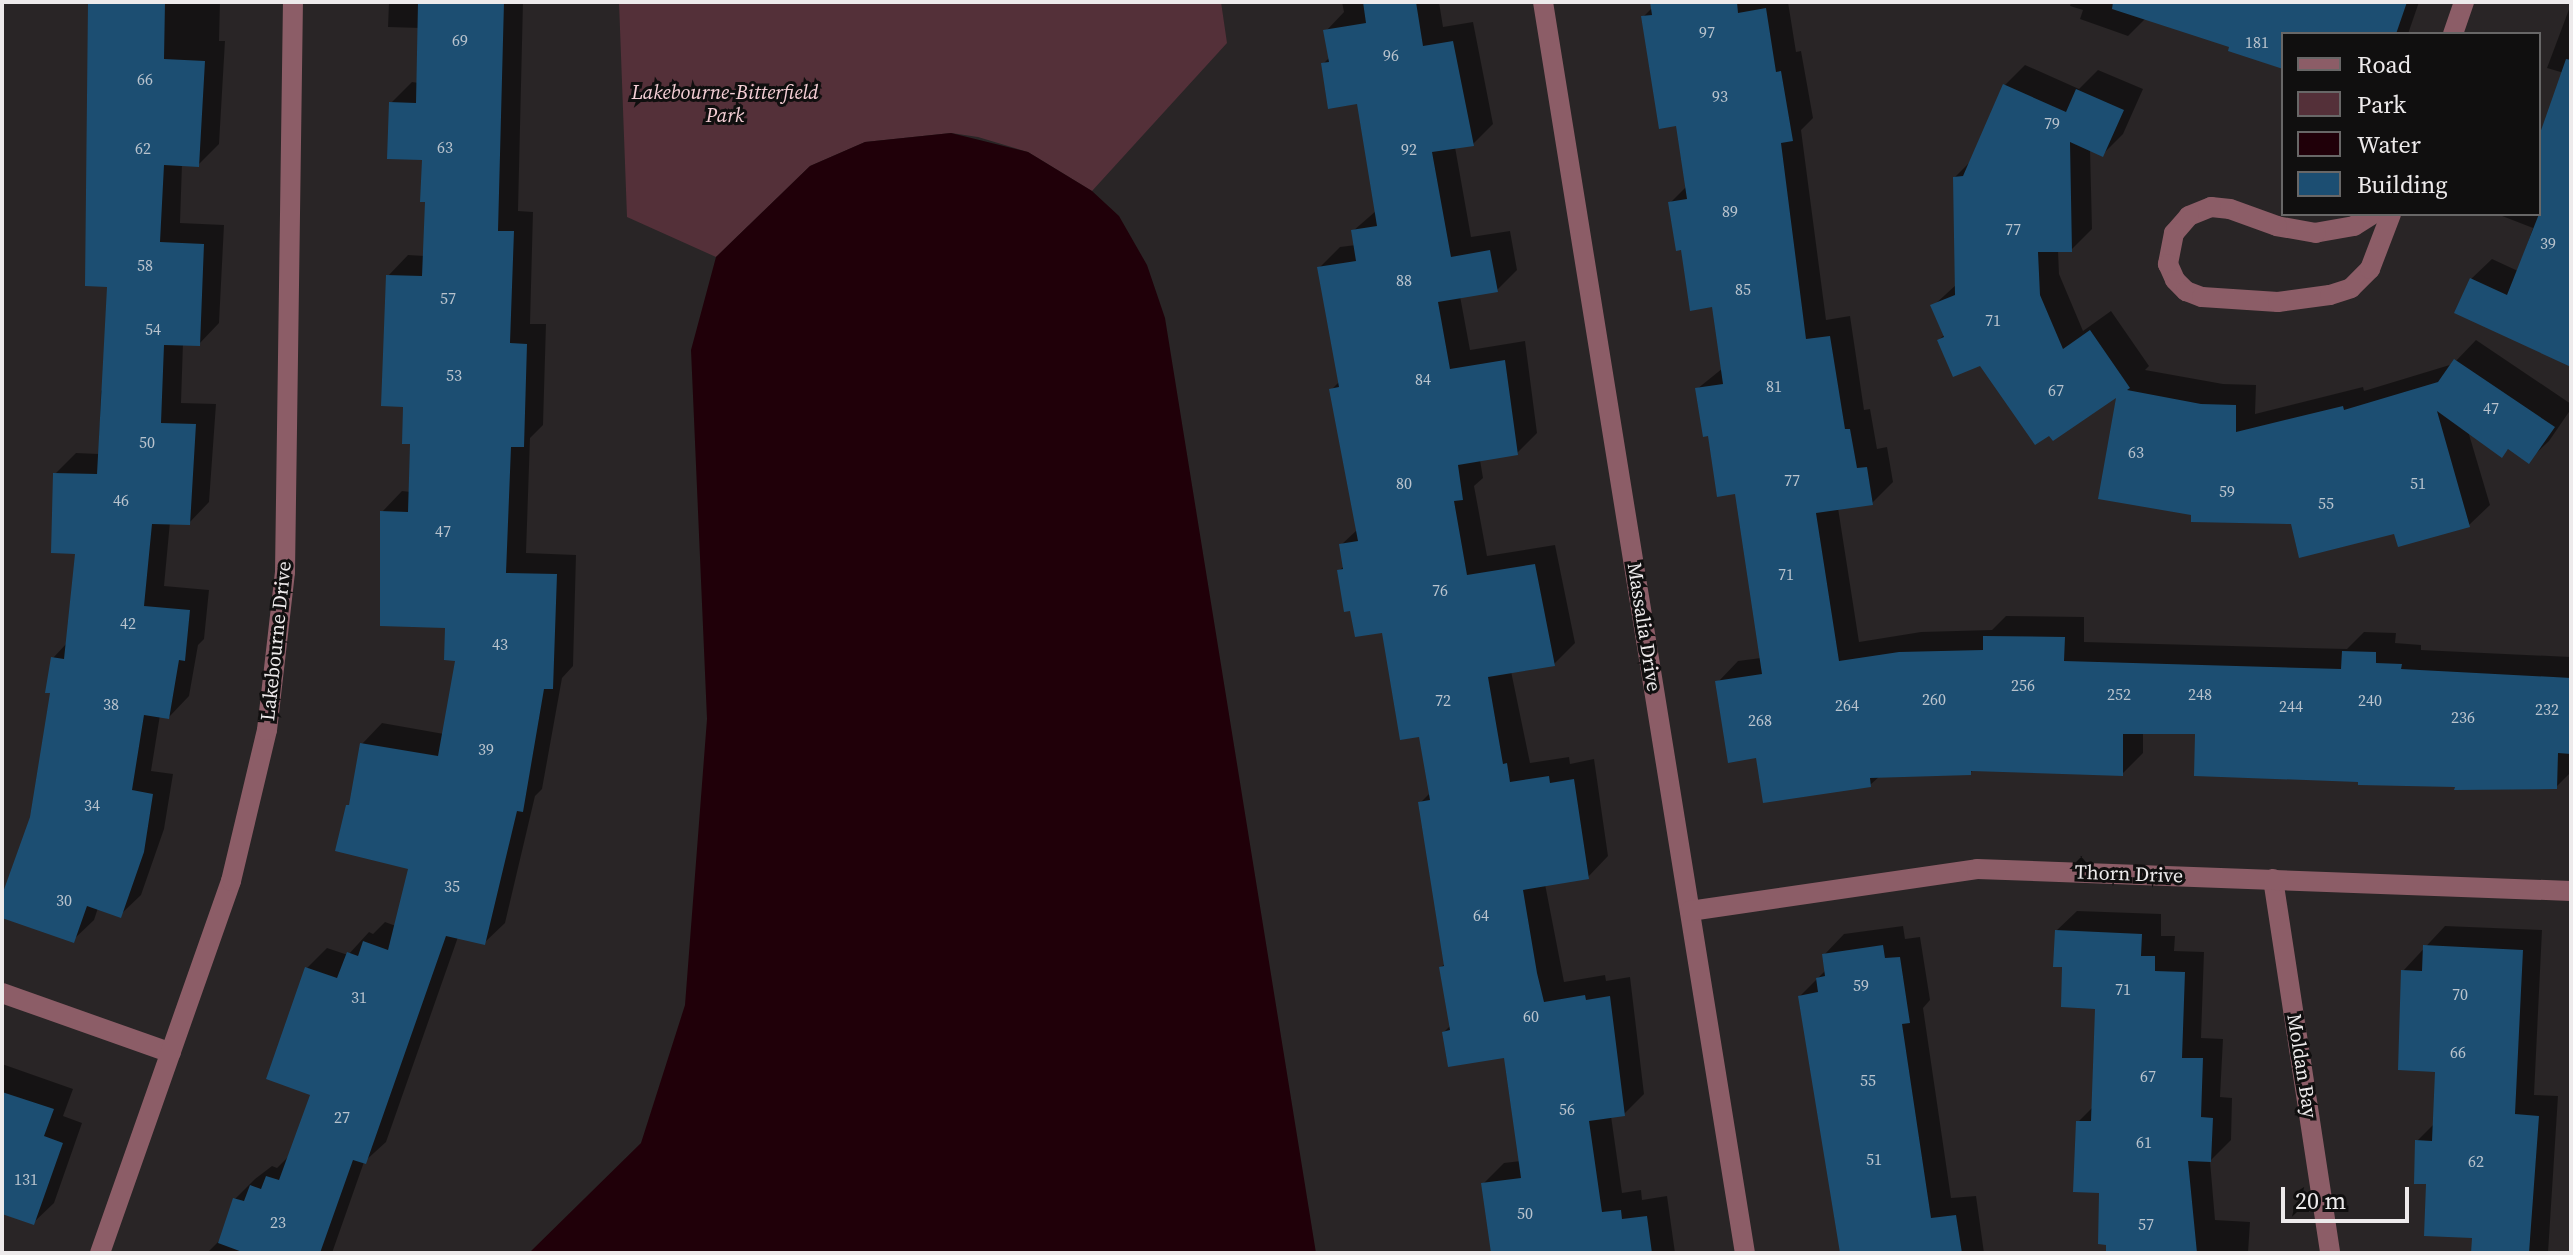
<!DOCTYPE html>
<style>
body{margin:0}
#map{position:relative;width:2573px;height:1255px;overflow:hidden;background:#292526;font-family:"Source Serif 4",serif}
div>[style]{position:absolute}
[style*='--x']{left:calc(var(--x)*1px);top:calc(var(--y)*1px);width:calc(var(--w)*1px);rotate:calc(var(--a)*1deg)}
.green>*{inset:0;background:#543039}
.water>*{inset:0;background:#200009}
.shadow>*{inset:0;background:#0007}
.building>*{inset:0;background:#1c4e72}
.minor>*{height:20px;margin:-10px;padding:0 10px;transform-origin:10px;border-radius:10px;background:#8c5d67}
span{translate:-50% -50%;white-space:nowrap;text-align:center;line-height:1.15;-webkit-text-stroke:6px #100f0f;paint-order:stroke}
.number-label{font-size:16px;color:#b9c3cd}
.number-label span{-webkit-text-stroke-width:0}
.park-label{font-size:20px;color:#f5cfd6;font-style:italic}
.street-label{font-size:20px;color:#edeaeb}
.frame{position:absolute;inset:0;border:4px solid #edeaeb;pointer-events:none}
.legend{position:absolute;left:2281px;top:32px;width:260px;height:184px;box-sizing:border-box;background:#100f0f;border:2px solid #686767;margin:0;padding:10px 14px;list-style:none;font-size:24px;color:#edeaeb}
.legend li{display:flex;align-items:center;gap:16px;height:40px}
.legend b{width:40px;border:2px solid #686767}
.scale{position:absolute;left:2281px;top:1187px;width:128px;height:36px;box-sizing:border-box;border:4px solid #edeaeb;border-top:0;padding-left:10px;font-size:24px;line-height:28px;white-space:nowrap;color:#edeaeb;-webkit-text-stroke:6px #100f0f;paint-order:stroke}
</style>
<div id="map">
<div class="green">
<div style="clip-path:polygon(619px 2px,1221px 2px,1227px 43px,1092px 191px,1028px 152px,978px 137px,951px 133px,865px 142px,810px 166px,716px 257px,627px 217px)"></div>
</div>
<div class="water">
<div style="clip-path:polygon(951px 133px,1028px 152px,1092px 191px,1119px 216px,1147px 265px,1165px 318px,1316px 1253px,529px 1253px,641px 1143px,685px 1005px,707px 719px,691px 350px,716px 257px,810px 166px,865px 142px)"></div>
</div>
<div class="shadow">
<div style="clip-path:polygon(91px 2px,220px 2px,219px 41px,225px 41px,219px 144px,198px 165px,182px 164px,180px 223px,224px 225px,219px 323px,199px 344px,183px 343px,181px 403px,216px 404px,209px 502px,189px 523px,170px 522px,164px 586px,209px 590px,204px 639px,198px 645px,189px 696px,169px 717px,160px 715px,151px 771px,173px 774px,164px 829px,141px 895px,120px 915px,98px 908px,94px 920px,73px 940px,2px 916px,2px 901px,32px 817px,52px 692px,53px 658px,67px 643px,77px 552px,55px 474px,76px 453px,99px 454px,101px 391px,106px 386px,109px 285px)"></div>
<div style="clip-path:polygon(389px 2px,523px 2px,518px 211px,533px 212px,530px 324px,546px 324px,543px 425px,530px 438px,526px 553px,576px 555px,573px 666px,562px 678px,542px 789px,535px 796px,505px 923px,484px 943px,458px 937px,386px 1142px,364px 1162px,332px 1253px,207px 1253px,222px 1238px,235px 1199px,255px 1179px,272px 1166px,277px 1168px,288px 1157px,312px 1093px,307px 968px,327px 948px,348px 955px,369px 932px,373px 934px,385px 922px,396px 926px,410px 867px,348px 806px,352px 802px,362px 744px,382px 723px,444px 734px,457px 659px,447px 626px,382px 512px,402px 491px,411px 492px,412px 442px,388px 276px,408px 255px,425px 256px,427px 200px,424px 158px,391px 103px,412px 82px,419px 83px,420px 28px,388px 27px)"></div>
<div style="clip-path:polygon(1342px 2px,1439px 2px,1443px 27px,1473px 22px,1493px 124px,1473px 144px,1455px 147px,1471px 237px,1510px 231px,1517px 270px,1497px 290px,1460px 296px,1470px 350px,1525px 341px,1537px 433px,1517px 453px,1480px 460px,1483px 478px,1474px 486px,1487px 556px,1555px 545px,1575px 643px,1554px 664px,1511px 671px,1530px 763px,1569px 757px,1570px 764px,1594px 759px,1608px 856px,1588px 877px,1545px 884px,1564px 982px,1605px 975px,1606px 981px,1630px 977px,1644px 1094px,1624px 1114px,1611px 1116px,1622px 1193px,1641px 1190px,1642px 1200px,1667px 1196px,1675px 1253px,1493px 1253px,1483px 1184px,1504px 1163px,1521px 1161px,1505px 1056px,1444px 1032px,1451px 1025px,1441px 967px,1446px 963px,1420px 803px,1431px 792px,1421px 734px,1384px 630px,1339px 571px,1344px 566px,1341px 545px,1358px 529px,1331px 390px,1340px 381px,1319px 268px,1340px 247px,1356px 245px,1353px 231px,1377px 210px,1359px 102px,1323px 64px,1330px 57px,1326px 31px,1344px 12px)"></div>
<div style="clip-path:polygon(1652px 2px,1788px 2px,1796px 52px,1801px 51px,1813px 118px,1801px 130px,1826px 320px,1850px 316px,1864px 410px,1870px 409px,1877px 449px,1887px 447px,1893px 482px,1872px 503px,1838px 508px,1859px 642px,1921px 632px,1992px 630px,2006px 616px,2084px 617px,2084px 642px,2347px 649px,2364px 632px,2396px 633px,2395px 643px,2421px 645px,2421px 650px,2571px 657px,2571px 772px,2556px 787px,2360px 780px,2197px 732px,2143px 732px,2143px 753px,2122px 774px,1974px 769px,1970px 773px,1880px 776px,1870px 785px,1758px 755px,1718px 682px,1738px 661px,1761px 658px,1736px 492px,1709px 434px,1697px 389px,1723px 368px,1714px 305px,1683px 248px,1670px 203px,1687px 186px,1678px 124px,1643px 17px,1653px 7px)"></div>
<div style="clip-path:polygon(2071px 2px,2419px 2px,2408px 34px,2283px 34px,2283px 67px,2232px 46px,2146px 18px,2128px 36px,2080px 19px,2083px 10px,2070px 6px)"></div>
<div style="clip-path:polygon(2571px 4px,2571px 365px,2471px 279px,2492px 259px,2518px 271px,2533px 228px,2497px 214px,2539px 214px,2539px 142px,2564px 73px,2547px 68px)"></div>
<div style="clip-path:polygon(2025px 65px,2079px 89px,2098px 70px,2143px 89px,2123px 134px,2103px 154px,2090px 148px,2092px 229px,2071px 250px,2058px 250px,2059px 274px,2083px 331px,2111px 311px,2149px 366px,2145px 370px,2223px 384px,2256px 385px,2255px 414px,2363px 387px,2364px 391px,2453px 364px,2476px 340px,2571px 404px,2571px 409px,2549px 441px,2528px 461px,2509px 448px,2502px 455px,2468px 431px,2490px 505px,2469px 525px,2396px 531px,2193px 514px,2119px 393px,1980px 363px,1939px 340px,1945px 334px,1933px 306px,1957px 284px,1955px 177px,1972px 160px,2005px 85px)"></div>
<div style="clip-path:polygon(2077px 911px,2161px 914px,2161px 936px,2175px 936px,2174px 951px,2204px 952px,2201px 1038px,2223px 1039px,2220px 1097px,2232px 1098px,2231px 1140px,2210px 1161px,2215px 1220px,2250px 1222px,2248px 1253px,2108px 1253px,2102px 1191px,2078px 1122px,2094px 1106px,2098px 1008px,2064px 965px,2056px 931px)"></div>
<div style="clip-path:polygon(1903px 926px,1905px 939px,1920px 937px,1930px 1000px,1923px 1008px,1951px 1198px,1976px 1196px,1984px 1253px,1841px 1253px,1800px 996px,1826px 970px,1824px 955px,1844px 934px)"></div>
<div style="clip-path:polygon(2445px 926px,2542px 930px,2534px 1095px,2558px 1096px,2548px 1253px,2473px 1253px,2474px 1237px,2428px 1182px,2417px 1141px,2435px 1123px,2437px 1070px,2403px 971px)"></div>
<div style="clip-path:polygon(2px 1064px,73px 1089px,63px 1116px,82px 1123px,54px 1203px,33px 1223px,2px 1212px)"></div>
</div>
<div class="building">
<div style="clip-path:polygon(88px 2px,165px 2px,164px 59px,205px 61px,199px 167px,164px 165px,160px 242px,204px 244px,200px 346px,164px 345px,161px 423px,196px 424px,190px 525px,152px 524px,144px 606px,190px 610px,185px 661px,179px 660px,169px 719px,144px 715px,132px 790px,153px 794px,144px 852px,121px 918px,87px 906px,74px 943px,2px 918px,2px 895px,30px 817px,50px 693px,45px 693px,51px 657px,64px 659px,75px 554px,51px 553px,53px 473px,97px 474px,107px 287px,85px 286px)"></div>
<div style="clip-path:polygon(418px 2px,504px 2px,498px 231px,514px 231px,510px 343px,527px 344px,524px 447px,511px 447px,506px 573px,557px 574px,553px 689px,544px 689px,523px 812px,517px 811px,485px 945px,446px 936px,366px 1164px,353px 1160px,320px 1253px,245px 1253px,218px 1243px,233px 1198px,244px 1201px,250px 1185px,261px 1189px,266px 1176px,279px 1180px,310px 1095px,266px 1079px,305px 967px,337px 978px,347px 952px,358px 956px,363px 941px,388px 950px,408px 869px,335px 851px,346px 805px,349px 805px,360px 743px,438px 756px,455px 661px,444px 660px,445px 628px,380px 626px,380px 511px,408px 512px,410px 444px,402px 444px,403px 407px,381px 406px,386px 275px,422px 276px,425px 202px,420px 202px,422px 160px,387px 159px,389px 102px,416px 103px)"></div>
<div style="clip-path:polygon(1363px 2px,1416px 2px,1423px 46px,1453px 41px,1474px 146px,1432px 152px,1451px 257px,1490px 250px,1498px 292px,1438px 302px,1450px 369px,1505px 360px,1518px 455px,1458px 465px,1463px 500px,1454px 501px,1467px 575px,1535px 564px,1555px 666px,1488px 677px,1503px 764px,1507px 763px,1510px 782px,1549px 776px,1550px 783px,1574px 779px,1589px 879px,1523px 890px,1537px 973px,1544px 1002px,1585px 995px,1586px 1000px,1610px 996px,1625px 1116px,1589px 1121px,1602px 1212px,1621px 1210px,1622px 1219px,1647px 1216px,1652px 1253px,1491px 1253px,1481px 1183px,1521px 1178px,1504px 1058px,1448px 1067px,1442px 1032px,1450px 1030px,1439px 967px,1444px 966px,1418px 802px,1430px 800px,1419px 737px,1400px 740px,1382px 633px,1355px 637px,1350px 611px,1344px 612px,1337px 570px,1343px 569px,1339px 544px,1358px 541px,1329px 389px,1339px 387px,1317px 267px,1356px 261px,1351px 230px,1377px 226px,1357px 104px,1328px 109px,1321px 63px,1329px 62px,1323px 30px,1366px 23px)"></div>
<div style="clip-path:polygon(1650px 2px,1737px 2px,1738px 13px,1766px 8px,1776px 72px,1781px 71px,1793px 141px,1781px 143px,1806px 339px,1830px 336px,1845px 429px,1850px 429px,1857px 468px,1867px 467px,1873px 505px,1816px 513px,1839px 661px,1899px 652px,1983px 650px,1983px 636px,2065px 637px,2064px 661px,2341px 669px,2342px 651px,2376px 652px,2376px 663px,2402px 664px,2401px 669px,2571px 678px,2571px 754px,2558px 753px,2557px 789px,2454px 790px,2455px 787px,2358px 785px,2358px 782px,2194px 776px,2195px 734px,2123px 734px,2123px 776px,1971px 771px,1971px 775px,1870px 778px,1871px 787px,1763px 803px,1756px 758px,1728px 763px,1715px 681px,1762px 674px,1735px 494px,1717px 497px,1708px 436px,1703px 437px,1695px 388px,1723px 384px,1712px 307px,1690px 311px,1681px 250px,1676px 251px,1668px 202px,1687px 199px,1676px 126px,1659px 129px,1641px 16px,1652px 15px)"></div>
<div style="clip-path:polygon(2113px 2px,2407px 2px,2396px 34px,2283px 34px,2283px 69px,2228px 51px,2229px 47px,2112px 9px)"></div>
<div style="clip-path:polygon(2566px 59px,2571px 60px,2571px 367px,2454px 313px,2470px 278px,2507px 295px,2539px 214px,2539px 136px)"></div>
<div style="clip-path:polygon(2003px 84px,2066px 112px,2076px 89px,2124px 110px,2103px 157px,2070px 142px,2072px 252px,2038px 252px,2040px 295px,2063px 349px,2090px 330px,2130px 388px,2127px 390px,2201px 404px,2236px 405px,2236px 432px,2343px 406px,2344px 410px,2438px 382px,2454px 359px,2555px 427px,2529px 464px,2508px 449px,2502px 458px,2437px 411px,2470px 527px,2398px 547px,2394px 534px,2299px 558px,2291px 524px,2191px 522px,2191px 515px,2098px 499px,2116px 398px,2053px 441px,2049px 436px,2035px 445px,1980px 366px,1953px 377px,1937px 340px,1944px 337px,1930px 305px,1955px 295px,1953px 177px,1963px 176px)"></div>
<div style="clip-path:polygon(2055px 930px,2142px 934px,2141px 956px,2155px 956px,2155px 971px,2185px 972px,2182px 1058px,2203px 1058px,2201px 1117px,2213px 1118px,2211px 1162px,2188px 1161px,2197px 1253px,2106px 1253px,2106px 1245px,2098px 1244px,2099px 1193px,2073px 1192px,2076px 1121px,2091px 1121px,2095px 1009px,2061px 1007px,2062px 967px,2053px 967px)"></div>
<div style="clip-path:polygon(1883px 945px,1885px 958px,1900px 957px,1910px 1023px,1902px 1024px,1931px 1218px,1956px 1215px,1962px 1253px,1840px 1253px,1798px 996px,1818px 992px,1816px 978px,1825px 976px,1822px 954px)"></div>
<div style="clip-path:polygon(2423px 945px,2523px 950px,2515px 1114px,2539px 1116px,2529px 1253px,2471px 1253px,2472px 1238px,2424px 1236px,2426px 1184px,2414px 1184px,2415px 1140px,2432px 1141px,2435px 1072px,2398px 1070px,2401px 970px,2422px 971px)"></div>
<div style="clip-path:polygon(2px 1092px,54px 1109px,44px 1136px,63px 1143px,34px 1225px,2px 1214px)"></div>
</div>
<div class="minor">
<div style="--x:1543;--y:2;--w:1267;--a:80.83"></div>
<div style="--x:2453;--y:34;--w:34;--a:-71"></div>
<div style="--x:2373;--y:214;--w:22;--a:148"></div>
<div style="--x:2354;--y:226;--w:39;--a:170"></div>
<div style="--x:2316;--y:233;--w:40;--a:-170"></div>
<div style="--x:2277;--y:226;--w:50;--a:-160.1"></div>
<div style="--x:2230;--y:209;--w:19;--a:-174"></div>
<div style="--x:2211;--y:207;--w:24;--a:158"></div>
<div style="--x:2189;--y:216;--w:23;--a:131"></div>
<div style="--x:2174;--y:233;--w:32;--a:101"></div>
<div style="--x:2168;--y:264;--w:17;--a:66"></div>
<div style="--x:2175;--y:280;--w:16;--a:45"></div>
<div style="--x:2186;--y:291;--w:17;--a:21"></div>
<div style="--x:2202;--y:297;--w:76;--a:3.8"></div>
<div style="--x:2278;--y:302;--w:52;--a:-7.7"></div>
<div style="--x:2330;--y:295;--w:22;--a:-18"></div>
<div style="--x:2351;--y:288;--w:27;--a:-45"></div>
<div style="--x:2370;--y:269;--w:59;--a:-69.1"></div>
<div style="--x:2273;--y:879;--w:378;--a:81.3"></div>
<div style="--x:1690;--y:911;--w:290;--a:-8.3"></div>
<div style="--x:1977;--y:869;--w:594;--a:2.12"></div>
<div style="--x:2;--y:993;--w:179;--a:19.5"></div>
<div style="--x:100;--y:1253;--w:394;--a:-70.6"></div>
<div style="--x:231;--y:881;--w:155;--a:-76.6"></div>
<div style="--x:267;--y:730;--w:159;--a:-83.5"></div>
<div style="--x:285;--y:572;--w:570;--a:-89.2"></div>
</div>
<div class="number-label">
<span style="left:1707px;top:32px">97</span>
<span style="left:460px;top:40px">69</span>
<span style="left:2257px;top:42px">181</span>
<span style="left:1391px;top:55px">96</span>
<span style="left:145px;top:79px">66</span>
<span style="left:1720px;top:96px">93</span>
<span style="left:2052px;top:123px">79</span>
<span style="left:445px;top:147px">63</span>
<span style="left:143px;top:148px">62</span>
<span style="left:1409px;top:149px">92</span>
<span style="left:1730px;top:211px">89</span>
<span style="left:2013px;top:229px">77</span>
<span style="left:2548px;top:243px">39</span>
<span style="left:145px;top:265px">58</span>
<span style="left:1404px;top:280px">88</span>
<span style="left:1743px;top:289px">85</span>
<span style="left:448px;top:298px">57</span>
<span style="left:1993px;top:320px">71</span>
<span style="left:153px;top:329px">54</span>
<span style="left:454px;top:375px">53</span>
<span style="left:1423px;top:379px">84</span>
<span style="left:1774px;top:386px">81</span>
<span style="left:2056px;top:390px">67</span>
<span style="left:2491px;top:408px">47</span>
<span style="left:147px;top:442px">50</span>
<span style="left:2136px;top:452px">63</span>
<span style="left:1792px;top:480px">77</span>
<span style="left:1404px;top:483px">80</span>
<span style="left:2418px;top:483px">51</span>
<span style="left:2227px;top:491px">59</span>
<span style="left:121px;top:500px">46</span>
<span style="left:2326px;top:503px">55</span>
<span style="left:443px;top:531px">47</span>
<span style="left:1786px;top:574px">71</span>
<span style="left:1440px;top:590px">76</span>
<span style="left:128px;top:623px">42</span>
<span style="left:500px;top:644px">43</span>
<span style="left:2023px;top:685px">256</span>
<span style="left:2119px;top:694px">252</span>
<span style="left:2200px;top:694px">248</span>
<span style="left:1934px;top:699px">260</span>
<span style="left:1443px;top:700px">72</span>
<span style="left:2370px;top:700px">240</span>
<span style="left:111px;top:704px">38</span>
<span style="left:1847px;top:705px">264</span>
<span style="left:2291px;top:706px">244</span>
<span style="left:2547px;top:709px">232</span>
<span style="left:2463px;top:717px">236</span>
<span style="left:1760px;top:720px">268</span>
<span style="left:486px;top:749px">39</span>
<span style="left:92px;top:805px">34</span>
<span style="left:452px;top:886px">35</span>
<span style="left:64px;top:900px">30</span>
<span style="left:1481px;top:915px">64</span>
<span style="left:1861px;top:985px">59</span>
<span style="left:2123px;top:989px">71</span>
<span style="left:2460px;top:994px">70</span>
<span style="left:359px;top:997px">31</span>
<span style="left:1531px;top:1016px">60</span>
<span style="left:2458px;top:1052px">66</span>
<span style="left:2148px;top:1076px">67</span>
<span style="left:1868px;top:1080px">55</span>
<span style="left:1567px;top:1109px">56</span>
<span style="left:342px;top:1117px">27</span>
<span style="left:2144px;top:1142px">61</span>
<span style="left:1874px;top:1159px">51</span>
<span style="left:2476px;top:1161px">62</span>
<span style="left:26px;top:1179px">131</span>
<span style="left:1525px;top:1213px">50</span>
<span style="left:278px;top:1222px">23</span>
<span style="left:2146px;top:1224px">57</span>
</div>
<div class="park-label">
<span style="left:725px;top:104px">Lakebourne-Bitterfield<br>Park</span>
</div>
<div class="street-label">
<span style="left:1644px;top:627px;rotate:81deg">Massalia Drive</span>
<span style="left:276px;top:641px;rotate:-84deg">Lakebourne Drive</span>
<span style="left:2129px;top:874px;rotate:2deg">Thorn Drive</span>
<span style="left:2302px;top:1066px;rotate:81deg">Moldan Bay</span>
</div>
<div class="frame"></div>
<ul class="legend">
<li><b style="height:10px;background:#8c5d67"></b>Road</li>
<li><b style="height:22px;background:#543039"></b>Park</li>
<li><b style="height:22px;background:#200009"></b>Water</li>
<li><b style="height:22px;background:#1c4e72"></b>Building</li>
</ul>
<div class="scale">20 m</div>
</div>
